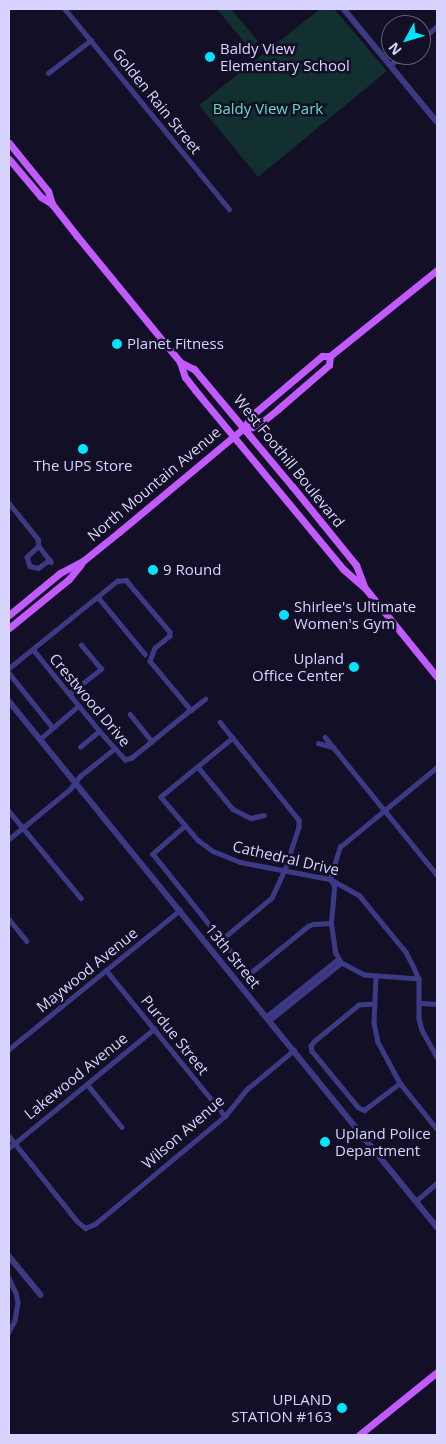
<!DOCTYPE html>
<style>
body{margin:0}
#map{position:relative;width:446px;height:1444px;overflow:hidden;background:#130f26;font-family:"Open Sans",sans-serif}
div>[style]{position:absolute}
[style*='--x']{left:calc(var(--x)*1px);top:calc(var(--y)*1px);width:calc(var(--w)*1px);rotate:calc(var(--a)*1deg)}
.green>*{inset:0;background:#12302f}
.minor>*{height:4.5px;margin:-2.25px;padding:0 2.25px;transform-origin:2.25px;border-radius:2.25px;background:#3d3a85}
.tertiary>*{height:5.5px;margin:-2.75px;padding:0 2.75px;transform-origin:2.75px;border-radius:2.75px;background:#3d3a85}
.primary>*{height:7px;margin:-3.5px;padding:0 3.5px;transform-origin:3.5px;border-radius:3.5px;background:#c25bff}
.dots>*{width:14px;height:14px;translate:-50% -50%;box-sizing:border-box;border:2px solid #130f26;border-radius:50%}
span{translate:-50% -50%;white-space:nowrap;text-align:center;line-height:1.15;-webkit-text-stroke:5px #130f26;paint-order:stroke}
.poi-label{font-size:15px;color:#d9d4ff}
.left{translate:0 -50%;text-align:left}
.right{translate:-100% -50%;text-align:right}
.street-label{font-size:15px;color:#d9d4ff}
.park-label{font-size:15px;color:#5fe0c0}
.frame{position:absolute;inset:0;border:10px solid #d9d4ff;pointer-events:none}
.north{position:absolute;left:381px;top:15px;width:50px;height:50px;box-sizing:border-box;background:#130f26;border:1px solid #625e7d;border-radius:50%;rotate:231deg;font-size:14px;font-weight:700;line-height:20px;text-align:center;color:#d9d4ff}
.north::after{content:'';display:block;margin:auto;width:18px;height:22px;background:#00e5ff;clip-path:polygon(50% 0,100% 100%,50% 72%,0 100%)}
</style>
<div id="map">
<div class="green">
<div style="clip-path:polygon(217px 9px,231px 9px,258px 41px,249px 48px)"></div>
<div style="clip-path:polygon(320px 9px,334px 9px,387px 71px,258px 177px,199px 105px)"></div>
</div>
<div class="minor">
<div style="--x:65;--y:9;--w:259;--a:50.6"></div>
<div style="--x:421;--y:40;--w:21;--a:-41"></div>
<div style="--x:390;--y:65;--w:16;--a:-38"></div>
<div style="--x:48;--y:73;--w:54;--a:-37.5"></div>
<div style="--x:9;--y:503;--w:46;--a:51.1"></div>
<div style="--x:38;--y:539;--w:7;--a:82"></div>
<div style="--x:39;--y:546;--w:20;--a:53"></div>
<div style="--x:39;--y:546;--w:16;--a:137"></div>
<div style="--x:27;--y:557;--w:9;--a:72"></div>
<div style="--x:30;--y:566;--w:8;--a:14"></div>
<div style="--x:38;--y:568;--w:14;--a:-36"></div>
<div style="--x:98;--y:597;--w:74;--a:50.5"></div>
<div style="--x:9;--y:668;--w:139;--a:-38.9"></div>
<div style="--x:117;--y:581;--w:9;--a:-6"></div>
<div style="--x:126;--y:580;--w:68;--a:49.8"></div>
<div style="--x:170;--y:632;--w:4;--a:90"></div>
<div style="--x:170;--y:636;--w:19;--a:141"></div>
<div style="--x:155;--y:648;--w:14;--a:111"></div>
<div style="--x:150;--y:661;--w:64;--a:50.1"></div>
<div style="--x:191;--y:710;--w:76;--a:140.9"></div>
<div style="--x:132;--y:758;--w:7;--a:164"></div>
<div style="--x:125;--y:760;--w:39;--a:-132"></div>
<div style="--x:99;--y:731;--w:104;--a:-129.2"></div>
<div style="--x:9;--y:673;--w:70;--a:51.3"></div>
<div style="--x:69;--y:694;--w:41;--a:-38"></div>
<div style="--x:101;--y:669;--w:31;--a:-130"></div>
<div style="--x:191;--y:710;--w:18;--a:-38"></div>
<div style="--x:130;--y:714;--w:35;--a:51"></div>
<div style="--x:220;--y:722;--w:126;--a:51.1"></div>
<div style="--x:299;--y:820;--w:7;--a:90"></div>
<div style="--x:299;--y:827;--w:45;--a:108"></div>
<div style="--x:285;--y:870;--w:31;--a:115"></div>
<div style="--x:272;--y:898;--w:65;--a:140"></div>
<div style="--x:325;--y:737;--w:178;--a:50.9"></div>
<div style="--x:233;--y:738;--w:93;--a:140.7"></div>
<div style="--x:161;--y:797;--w:57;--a:49.3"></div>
<div style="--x:198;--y:840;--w:19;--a:36"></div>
<div style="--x:213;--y:851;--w:29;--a:22"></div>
<div style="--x:240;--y:862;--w:92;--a:10.7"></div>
<div style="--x:330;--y:879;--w:33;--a:29"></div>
<div style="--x:359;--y:895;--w:74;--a:50.5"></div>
<div style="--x:406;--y:952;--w:18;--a:63"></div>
<div style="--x:414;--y:968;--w:12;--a:66"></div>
<div style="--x:419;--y:979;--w:39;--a:90"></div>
<div style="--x:419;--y:1018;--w:12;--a:76"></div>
<div style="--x:422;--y:1030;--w:31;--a:61"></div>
<div style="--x:40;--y:739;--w:50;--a:-41"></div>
<div style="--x:318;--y:743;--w:16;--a:15"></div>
<div style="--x:80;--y:747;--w:25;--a:-40"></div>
<div style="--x:198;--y:767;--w:55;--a:50.2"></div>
<div style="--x:233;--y:809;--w:20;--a:27"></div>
<div style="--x:251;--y:818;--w:13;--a:-13"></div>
<div style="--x:9;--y:811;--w:113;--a:50.4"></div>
<div style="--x:185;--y:826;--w:43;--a:138.8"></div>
<div style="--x:153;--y:854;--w:154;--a:51.3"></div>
<div style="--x:249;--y:974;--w:76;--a:-39.1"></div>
<div style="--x:308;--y:926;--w:5;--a:-22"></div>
<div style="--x:313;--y:924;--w:18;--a:-3"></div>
<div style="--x:9;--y:839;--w:79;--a:-39.3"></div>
<div style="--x:70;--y:789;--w:16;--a:-52"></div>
<div style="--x:80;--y:776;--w:43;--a:-38.5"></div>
<div style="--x:9;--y:919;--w:28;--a:51"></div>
<div style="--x:106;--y:970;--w:188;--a:50.8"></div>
<div style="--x:376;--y:977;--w:45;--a:92.5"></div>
<div style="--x:374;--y:1022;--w:20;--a:79"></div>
<div style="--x:378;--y:1042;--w:47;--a:61.8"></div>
<div style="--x:400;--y:1083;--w:59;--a:51.2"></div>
<div style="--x:419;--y:979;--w:55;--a:-175.8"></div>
<div style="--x:364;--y:975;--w:26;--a:-152"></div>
<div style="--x:341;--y:963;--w:13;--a:-119"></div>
<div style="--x:335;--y:952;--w:29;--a:-98"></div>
<div style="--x:331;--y:923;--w:37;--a:-85"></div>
<div style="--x:334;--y:886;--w:8;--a:-120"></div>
<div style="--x:330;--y:879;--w:34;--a:-73"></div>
<div style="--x:340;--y:847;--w:126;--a:-39.5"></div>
<div style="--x:420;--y:1003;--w:17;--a:3"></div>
<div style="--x:374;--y:1004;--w:15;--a:176"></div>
<div style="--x:359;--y:1005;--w:57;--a:140.7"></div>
<div style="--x:315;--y:1041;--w:6;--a:129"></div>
<div style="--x:311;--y:1046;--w:5;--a:79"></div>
<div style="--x:312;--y:1051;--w:72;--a:50.6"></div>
<div style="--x:358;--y:1107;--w:7;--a:27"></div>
<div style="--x:364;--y:1110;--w:45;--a:-36.9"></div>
<div style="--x:267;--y:1016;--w:91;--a:-38.8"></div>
<div style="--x:270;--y:1020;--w:91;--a:-38.8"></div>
<div style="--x:9;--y:1049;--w:220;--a:-39.1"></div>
<div style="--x:87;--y:1084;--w:55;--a:50.9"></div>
<div style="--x:9;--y:1136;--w:109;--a:51.3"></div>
<div style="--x:77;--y:1221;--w:11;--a:41"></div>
<div style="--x:85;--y:1228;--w:11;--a:-22"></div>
<div style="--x:95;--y:1224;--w:169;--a:-39.7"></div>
<div style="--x:225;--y:1116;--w:35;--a:-51"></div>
<div style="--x:247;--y:1089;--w:61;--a:-39.7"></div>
<div style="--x:9;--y:1148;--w:188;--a:-39.4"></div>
<div style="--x:416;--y:1201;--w:28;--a:-41"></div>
<div style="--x:9;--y:1278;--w:17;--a:65"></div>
<div style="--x:16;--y:1293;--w:9;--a:77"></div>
<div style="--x:18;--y:1302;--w:19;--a:99"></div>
<div style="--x:15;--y:1321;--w:13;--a:119"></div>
</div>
<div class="tertiary">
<div style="--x:344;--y:9;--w:146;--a:50.5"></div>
<div style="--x:9;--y:701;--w:678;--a:50.87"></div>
<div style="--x:9;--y:1256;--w:50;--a:50.6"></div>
</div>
<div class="primary">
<div style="--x:9;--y:143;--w:62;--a:50.9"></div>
<div style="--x:48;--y:191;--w:14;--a:73"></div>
<div style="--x:52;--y:204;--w:41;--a:52"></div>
<div style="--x:77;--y:236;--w:163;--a:50.7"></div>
<div style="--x:180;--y:362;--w:16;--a:72"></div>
<div style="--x:185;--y:377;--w:16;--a:52"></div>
<div style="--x:195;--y:390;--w:232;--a:50.4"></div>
<div style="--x:343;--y:569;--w:29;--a:41"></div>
<div style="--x:365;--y:588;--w:114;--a:51"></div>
<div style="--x:9;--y:159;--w:50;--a:49.9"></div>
<div style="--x:41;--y:197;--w:13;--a:32"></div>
<div style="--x:180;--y:362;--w:16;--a:27"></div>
<div style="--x:194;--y:369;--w:153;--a:50.1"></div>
<div style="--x:292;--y:486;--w:102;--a:51"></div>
<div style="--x:356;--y:565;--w:22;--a:69"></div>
<div style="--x:244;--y:428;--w:12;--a:-5"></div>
<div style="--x:256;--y:427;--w:28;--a:-39"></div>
<div style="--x:278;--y:409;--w:67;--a:-40.8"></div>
<div style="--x:329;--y:365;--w:9;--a:-84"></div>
<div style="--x:9;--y:615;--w:66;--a:-39.5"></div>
<div style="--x:60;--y:573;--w:26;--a:-28"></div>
<div style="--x:83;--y:561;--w:46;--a:-38.9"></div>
<div style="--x:119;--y:532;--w:163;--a:-39.8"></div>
<div style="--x:244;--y:428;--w:14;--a:-60"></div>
<div style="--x:251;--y:416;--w:93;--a:-40.2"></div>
<div style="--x:322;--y:356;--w:8;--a:0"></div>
<div style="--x:330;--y:356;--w:137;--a:-38.8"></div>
<div style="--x:9;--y:628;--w:77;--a:-39.2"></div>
<div style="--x:69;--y:579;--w:19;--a:-51"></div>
<div style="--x:359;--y:1435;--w:100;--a:-38.9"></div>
</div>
<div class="dots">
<div style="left:210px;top:57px;background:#00e5ff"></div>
<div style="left:117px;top:344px;background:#00e5ff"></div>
<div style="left:83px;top:449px;background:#00e5ff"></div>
<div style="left:153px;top:570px;background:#00e5ff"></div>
<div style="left:284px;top:615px;background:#00e5ff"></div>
<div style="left:354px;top:667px;background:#00e5ff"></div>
<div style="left:325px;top:1142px;background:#00e5ff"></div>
<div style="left:342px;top:1408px;background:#00e5ff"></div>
</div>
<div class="poi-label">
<span class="left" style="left:220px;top:57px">Baldy View<br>Elementary School</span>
<span class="left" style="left:127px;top:344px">Planet Fitness</span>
<span style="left:83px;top:466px">The UPS Store</span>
<span class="left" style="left:163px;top:570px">9 Round</span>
<span class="left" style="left:294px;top:615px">Shirlee's Ultimate<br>Women's Gym</span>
<span class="right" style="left:344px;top:667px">Upland<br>Office Center</span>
<span class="left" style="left:335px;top:1142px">Upland Police<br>Department</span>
<span class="right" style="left:332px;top:1408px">UPLAND<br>STATION #163</span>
</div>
<div class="street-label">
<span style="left:157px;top:101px;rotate:51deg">Golden Rain Street</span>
<span style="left:289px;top:461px;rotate:51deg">West Foothill Boulevard</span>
<span style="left:154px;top:484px;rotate:-40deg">North Mountain Avenue</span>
<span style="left:90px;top:700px;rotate:50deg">Crestwood Drive</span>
<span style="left:286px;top:858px;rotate:13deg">Cathedral Drive</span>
<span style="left:233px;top:956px;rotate:51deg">13th Street</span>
<span style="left:87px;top:970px;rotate:-39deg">Maywood Avenue</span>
<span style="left:175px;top:1035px;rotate:51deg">Purdue Street</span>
<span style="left:76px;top:1076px;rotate:-39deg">Lakewood Avenue</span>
<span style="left:183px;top:1132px;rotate:-41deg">Wilson Avenue</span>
</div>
<div class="park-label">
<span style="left:268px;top:109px">Baldy View Park</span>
</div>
<div class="frame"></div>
<div class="north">N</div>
</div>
